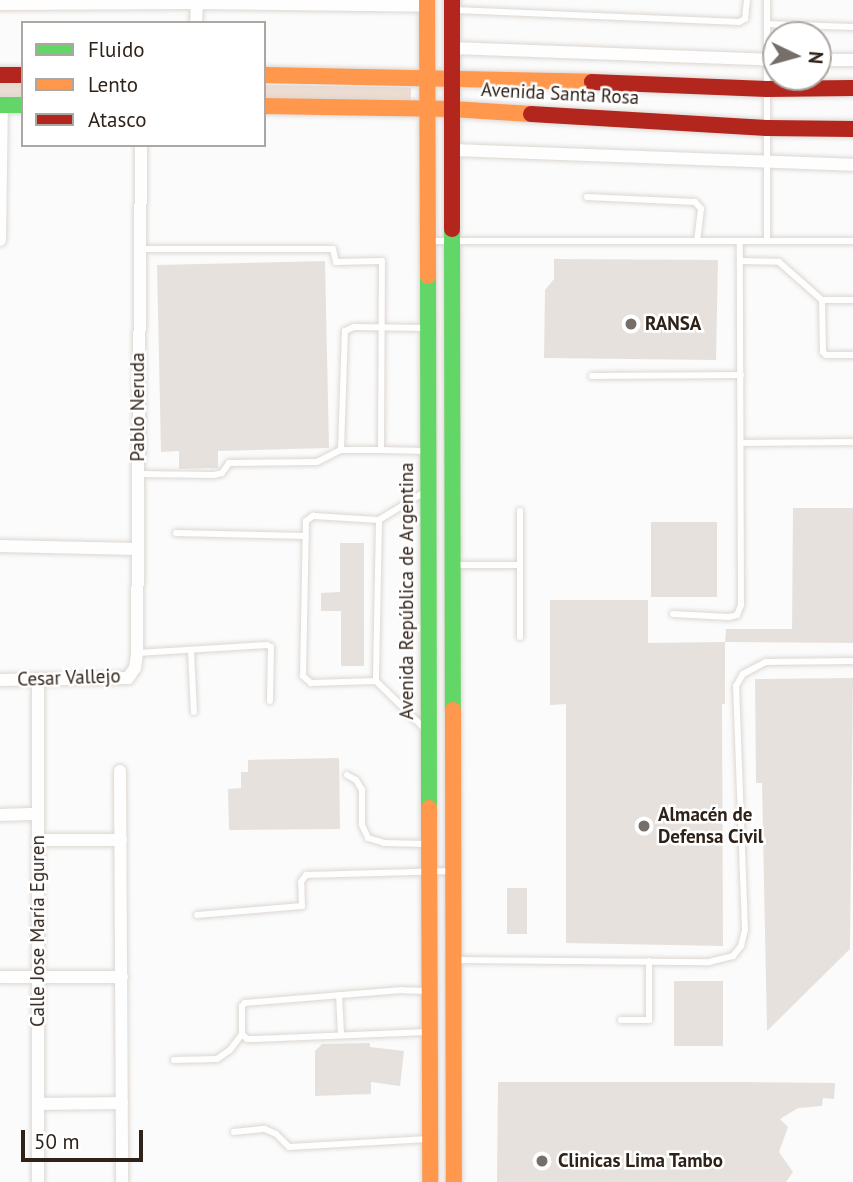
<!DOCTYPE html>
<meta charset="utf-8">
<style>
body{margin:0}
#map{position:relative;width:853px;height:1182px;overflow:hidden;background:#fbfbfb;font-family:"PT Sans",sans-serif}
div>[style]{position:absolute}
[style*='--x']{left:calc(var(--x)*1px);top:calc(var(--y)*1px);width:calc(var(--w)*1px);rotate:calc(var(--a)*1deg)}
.green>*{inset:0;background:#ecdcd2;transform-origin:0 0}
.building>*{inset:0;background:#e6e1dd;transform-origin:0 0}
.roads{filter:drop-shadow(0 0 2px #dcd6d1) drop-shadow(0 0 2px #dcd6d1)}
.lane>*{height:6px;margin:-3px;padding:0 3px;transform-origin:3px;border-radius:3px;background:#fefefe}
.street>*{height:12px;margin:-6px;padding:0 6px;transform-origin:6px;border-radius:6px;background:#fefefe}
.fast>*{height:16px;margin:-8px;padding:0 8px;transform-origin:8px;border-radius:8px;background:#63d668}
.slow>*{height:16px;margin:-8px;padding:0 8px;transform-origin:8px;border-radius:8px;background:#ff974d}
.jam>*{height:16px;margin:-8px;padding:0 8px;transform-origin:8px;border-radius:8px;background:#b3261e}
.dots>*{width:19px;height:19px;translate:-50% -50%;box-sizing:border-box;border:4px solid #fff;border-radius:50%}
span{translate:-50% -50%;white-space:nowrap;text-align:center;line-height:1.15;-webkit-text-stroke:5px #fff;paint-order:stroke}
.street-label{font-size:19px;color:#2f2219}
.poi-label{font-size:19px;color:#2f2219;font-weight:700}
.left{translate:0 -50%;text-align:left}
.legend{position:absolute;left:21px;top:21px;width:245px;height:126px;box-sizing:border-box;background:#fff;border:2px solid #aca7a3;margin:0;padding:9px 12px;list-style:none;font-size:21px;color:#2f2219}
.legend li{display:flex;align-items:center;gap:14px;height:35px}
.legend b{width:35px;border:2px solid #aca7a3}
.north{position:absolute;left:762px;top:21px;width:70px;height:70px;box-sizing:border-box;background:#fff;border:2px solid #aca7a3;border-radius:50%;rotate:95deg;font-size:19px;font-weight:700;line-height:28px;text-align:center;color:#2f2219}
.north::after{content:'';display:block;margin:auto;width:24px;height:32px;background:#766e68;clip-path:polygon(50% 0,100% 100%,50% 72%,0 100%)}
.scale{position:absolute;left:21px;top:1130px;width:122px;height:32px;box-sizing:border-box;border:4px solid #2f2219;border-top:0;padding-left:9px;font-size:21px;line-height:24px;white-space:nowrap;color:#2f2219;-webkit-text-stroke:5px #fff;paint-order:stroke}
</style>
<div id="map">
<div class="green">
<div style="left:0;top:81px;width:23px;height:17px"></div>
<div style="left:264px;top:85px;width:147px;height:17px;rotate:1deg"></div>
</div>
<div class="building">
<div style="clip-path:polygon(554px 259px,718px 260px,716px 360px,544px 358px,545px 290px,554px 279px)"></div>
<div style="clip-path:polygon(325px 261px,329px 448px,218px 451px,218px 468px,179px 469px,179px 451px,161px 452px,157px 265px)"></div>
<div style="clip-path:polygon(793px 508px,853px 508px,853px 643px,725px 642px,726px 629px,792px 629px)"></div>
<div style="left:651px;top:522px;width:66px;height:75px"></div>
<div style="clip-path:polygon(340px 543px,364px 543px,364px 666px,341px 666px,341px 611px,321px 611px,321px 593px,340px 592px)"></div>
<div style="clip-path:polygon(550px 600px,648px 600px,648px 643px,725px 642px,725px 704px,722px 704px,723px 946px,566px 943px,566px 704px,550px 705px)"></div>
<div style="clip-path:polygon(853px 678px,850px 949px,767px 1031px,762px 783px,756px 783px,755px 679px)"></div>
<div style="clip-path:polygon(339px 758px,340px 829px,229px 830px,228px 789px,241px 788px,241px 772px,248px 772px,248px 760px)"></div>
<div style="left:527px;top:888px;width:46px;height:20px;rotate:90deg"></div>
<div style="left:674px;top:981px;width:49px;height:65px"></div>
<div style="clip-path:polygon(370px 1043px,370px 1047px,404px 1051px,400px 1086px,371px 1082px,371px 1094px,315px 1096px,315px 1051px,322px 1044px)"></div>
<div style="clip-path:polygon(498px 1082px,743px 1082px,835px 1083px,834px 1099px,823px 1098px,822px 1106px,798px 1108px,780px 1119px,788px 1127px,779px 1152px,793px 1172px,786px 1182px,497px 1182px)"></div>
</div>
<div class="roads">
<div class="lane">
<div style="--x:767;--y:0;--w:241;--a:90"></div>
<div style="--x:455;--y:10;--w:284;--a:2.4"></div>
<div style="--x:739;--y:22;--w:7;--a:-27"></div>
<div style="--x:745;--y:19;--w:19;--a:-84"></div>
<div style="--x:767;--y:24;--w:86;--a:2"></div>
<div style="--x:587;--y:197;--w:108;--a:2.7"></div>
<div style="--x:695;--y:202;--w:9;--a:49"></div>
<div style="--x:701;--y:209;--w:32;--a:97"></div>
<div style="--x:429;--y:241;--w:424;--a:0"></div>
<div style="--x:740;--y:261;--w:39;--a:1"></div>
<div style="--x:779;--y:262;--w:57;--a:41.5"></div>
<div style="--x:822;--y:300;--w:31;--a:0"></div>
<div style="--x:822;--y:300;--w:52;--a:88.9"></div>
<div style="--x:823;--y:352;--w:4;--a:45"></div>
<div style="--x:826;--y:355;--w:27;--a:0"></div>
<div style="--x:592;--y:376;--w:149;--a:-0.4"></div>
<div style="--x:741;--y:443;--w:112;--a:-0.5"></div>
<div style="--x:341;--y:450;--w:119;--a:-88.1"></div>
<div style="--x:345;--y:331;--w:10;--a:-24"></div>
<div style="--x:354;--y:327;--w:71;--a:0.8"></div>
<div style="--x:381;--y:450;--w:44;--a:1.3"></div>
<div style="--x:138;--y:474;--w:76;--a:0.8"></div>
<div style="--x:214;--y:475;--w:8;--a:-14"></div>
<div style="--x:222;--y:473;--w:12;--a:-55"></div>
<div style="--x:229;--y:463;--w:88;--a:-0.7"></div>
<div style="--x:317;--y:462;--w:27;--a:-27"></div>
<div style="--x:341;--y:450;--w:40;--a:0"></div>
<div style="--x:381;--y:450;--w:189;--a:-89.7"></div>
<div style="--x:382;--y:261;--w:46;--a:178.8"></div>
<div style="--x:336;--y:262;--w:13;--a:-103"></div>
<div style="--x:333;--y:249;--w:193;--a:180"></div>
<div style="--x:423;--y:493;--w:52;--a:148.5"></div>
<div style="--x:379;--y:520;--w:161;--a:91.1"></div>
<div style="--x:376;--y:681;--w:67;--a:44.4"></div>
<div style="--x:176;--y:533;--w:130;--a:1.3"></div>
<div style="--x:455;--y:565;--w:65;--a:0"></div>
<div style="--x:520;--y:565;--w:54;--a:-90"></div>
<div style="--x:520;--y:565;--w:72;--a:90"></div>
<div style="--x:673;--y:614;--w:56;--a:3.1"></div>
<div style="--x:729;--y:617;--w:8;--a:-14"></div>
<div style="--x:737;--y:615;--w:11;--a:-68"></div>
<div style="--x:741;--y:605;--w:364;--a:-90.2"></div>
<div style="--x:191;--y:651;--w:61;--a:87.2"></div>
<div style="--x:137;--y:653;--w:130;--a:-3.5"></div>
<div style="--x:267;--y:645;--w:4;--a:27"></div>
<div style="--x:271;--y:647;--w:54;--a:91.1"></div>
<div style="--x:376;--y:681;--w:65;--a:178.2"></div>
<div style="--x:311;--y:683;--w:11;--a:-139"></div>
<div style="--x:303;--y:676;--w:155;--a:-88.9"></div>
<div style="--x:306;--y:521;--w:9;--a:-36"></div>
<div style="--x:313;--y:516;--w:66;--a:3.5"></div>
<div style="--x:347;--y:775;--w:10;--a:29"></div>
<div style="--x:356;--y:780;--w:12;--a:59"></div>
<div style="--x:362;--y:790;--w:35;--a:90"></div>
<div style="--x:362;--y:825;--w:14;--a:65"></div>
<div style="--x:368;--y:838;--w:17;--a:17"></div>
<div style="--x:384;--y:843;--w:43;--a:1.3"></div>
<div style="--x:197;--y:915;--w:105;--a:-4.9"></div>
<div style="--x:302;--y:906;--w:24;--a:-92"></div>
<div style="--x:301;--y:882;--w:9;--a:-54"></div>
<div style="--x:306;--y:875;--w:145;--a:-1.6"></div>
<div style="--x:457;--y:960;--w:252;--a:0.5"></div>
<div style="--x:709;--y:962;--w:25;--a:-14"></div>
<div style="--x:733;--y:956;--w:13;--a:-51"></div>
<div style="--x:741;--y:946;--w:16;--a:-76"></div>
<div style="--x:745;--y:930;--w:244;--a:-92.1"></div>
<div style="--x:736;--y:686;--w:14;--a:-60"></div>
<div style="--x:743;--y:674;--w:26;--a:-28"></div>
<div style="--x:766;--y:662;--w:87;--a:-0.7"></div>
<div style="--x:427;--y:991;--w:25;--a:-178"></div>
<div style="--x:402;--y:990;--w:158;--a:175.3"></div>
<div style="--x:245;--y:1003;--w:4;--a:135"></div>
<div style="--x:242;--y:1006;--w:28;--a:90"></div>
<div style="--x:242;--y:1034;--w:7;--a:45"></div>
<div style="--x:247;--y:1039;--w:8;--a:0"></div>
<div style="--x:255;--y:1039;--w:172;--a:-2.3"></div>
<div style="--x:339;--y:995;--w:40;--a:87.1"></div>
<div style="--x:621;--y:1020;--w:28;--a:0"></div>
<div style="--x:649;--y:1020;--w:59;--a:-90"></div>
<div style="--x:174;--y:1060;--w:43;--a:-1.3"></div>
<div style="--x:217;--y:1059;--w:16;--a:-35"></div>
<div style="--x:230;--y:1050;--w:20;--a:-53"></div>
<div style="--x:234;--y:1132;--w:31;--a:-6"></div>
<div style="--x:265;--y:1129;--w:12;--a:24"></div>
<div style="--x:276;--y:1134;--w:18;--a:45"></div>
<div style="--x:289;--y:1147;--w:139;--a:-3.3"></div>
</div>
<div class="street">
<div style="--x:0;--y:4;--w:197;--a:-0.3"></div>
<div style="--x:196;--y:23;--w:20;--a:-87"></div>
<div style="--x:197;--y:3;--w:230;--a:0.7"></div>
<div style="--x:452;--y:48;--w:324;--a:2.1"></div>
<div style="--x:818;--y:60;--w:35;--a:0"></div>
<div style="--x:452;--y:150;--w:401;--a:2.1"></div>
<div style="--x:0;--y:240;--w:135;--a:-89.2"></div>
<div style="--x:0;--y:546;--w:137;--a:1.3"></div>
<div style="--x:0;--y:680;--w:128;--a:-0.9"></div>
<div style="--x:128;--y:678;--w:12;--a:-55"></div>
<div style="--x:135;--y:668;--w:15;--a:-82"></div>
<div style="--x:137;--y:653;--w:508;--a:-89.55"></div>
<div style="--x:120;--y:771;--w:411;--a:89.7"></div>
<div style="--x:0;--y:815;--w:38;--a:-2"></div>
<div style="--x:38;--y:840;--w:83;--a:0"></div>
<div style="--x:0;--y:977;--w:122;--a:0"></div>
<div style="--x:38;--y:1104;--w:84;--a:-0.7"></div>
<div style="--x:38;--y:1182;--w:502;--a:-90"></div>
</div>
<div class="fast">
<div style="--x:0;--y:105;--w:23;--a:0"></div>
<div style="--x:452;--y:229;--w:481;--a:89.9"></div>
<div style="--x:428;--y:276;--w:532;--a:89.89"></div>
</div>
<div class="slow">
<div style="--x:427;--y:0;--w:276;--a:89.8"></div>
<div style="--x:264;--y:75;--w:328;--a:1.2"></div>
<div style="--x:264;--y:106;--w:188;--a:0.9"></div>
<div style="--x:452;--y:109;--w:79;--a:3.6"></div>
<div style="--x:453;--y:710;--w:472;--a:89.9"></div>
<div style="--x:429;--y:808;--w:374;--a:89.8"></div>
</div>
<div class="jam">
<div style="--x:452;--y:0;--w:229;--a:90"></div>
<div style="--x:0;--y:75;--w:23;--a:0"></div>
<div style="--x:592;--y:82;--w:175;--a:2.3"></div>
<div style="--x:767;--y:89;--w:86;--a:-0.7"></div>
<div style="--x:531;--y:114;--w:236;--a:3.4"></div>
<div style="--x:767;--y:128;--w:86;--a:0.7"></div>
</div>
</div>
<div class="dots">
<div style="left:631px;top:324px;background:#766e68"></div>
<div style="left:644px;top:826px;background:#766e68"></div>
<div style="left:542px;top:1161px;background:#766e68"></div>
</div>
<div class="street-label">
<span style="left:560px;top:94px;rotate:3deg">Avenida Santa Rosa</span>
<span style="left:138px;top:407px;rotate:-90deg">Pablo Neruda</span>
<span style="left:407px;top:591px;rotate:-90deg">Avenida República de Argentina</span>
<span style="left:69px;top:678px;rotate:-2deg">Cesar Vallejo</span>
<span style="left:38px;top:931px;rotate:-90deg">Calle Jose María Eguren</span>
</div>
<div class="poi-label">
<span class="left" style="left:645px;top:324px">RANSA</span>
<span class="left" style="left:658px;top:826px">Almacén de<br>Defensa Civil</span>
<span class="left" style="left:558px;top:1161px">Clinicas Lima Tambo</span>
</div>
<ul class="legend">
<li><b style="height:9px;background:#63d668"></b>Fluido</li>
<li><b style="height:9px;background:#ff974d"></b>Lento</li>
<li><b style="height:9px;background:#b3261e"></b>Atasco</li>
</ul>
<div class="north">N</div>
<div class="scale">50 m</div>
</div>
